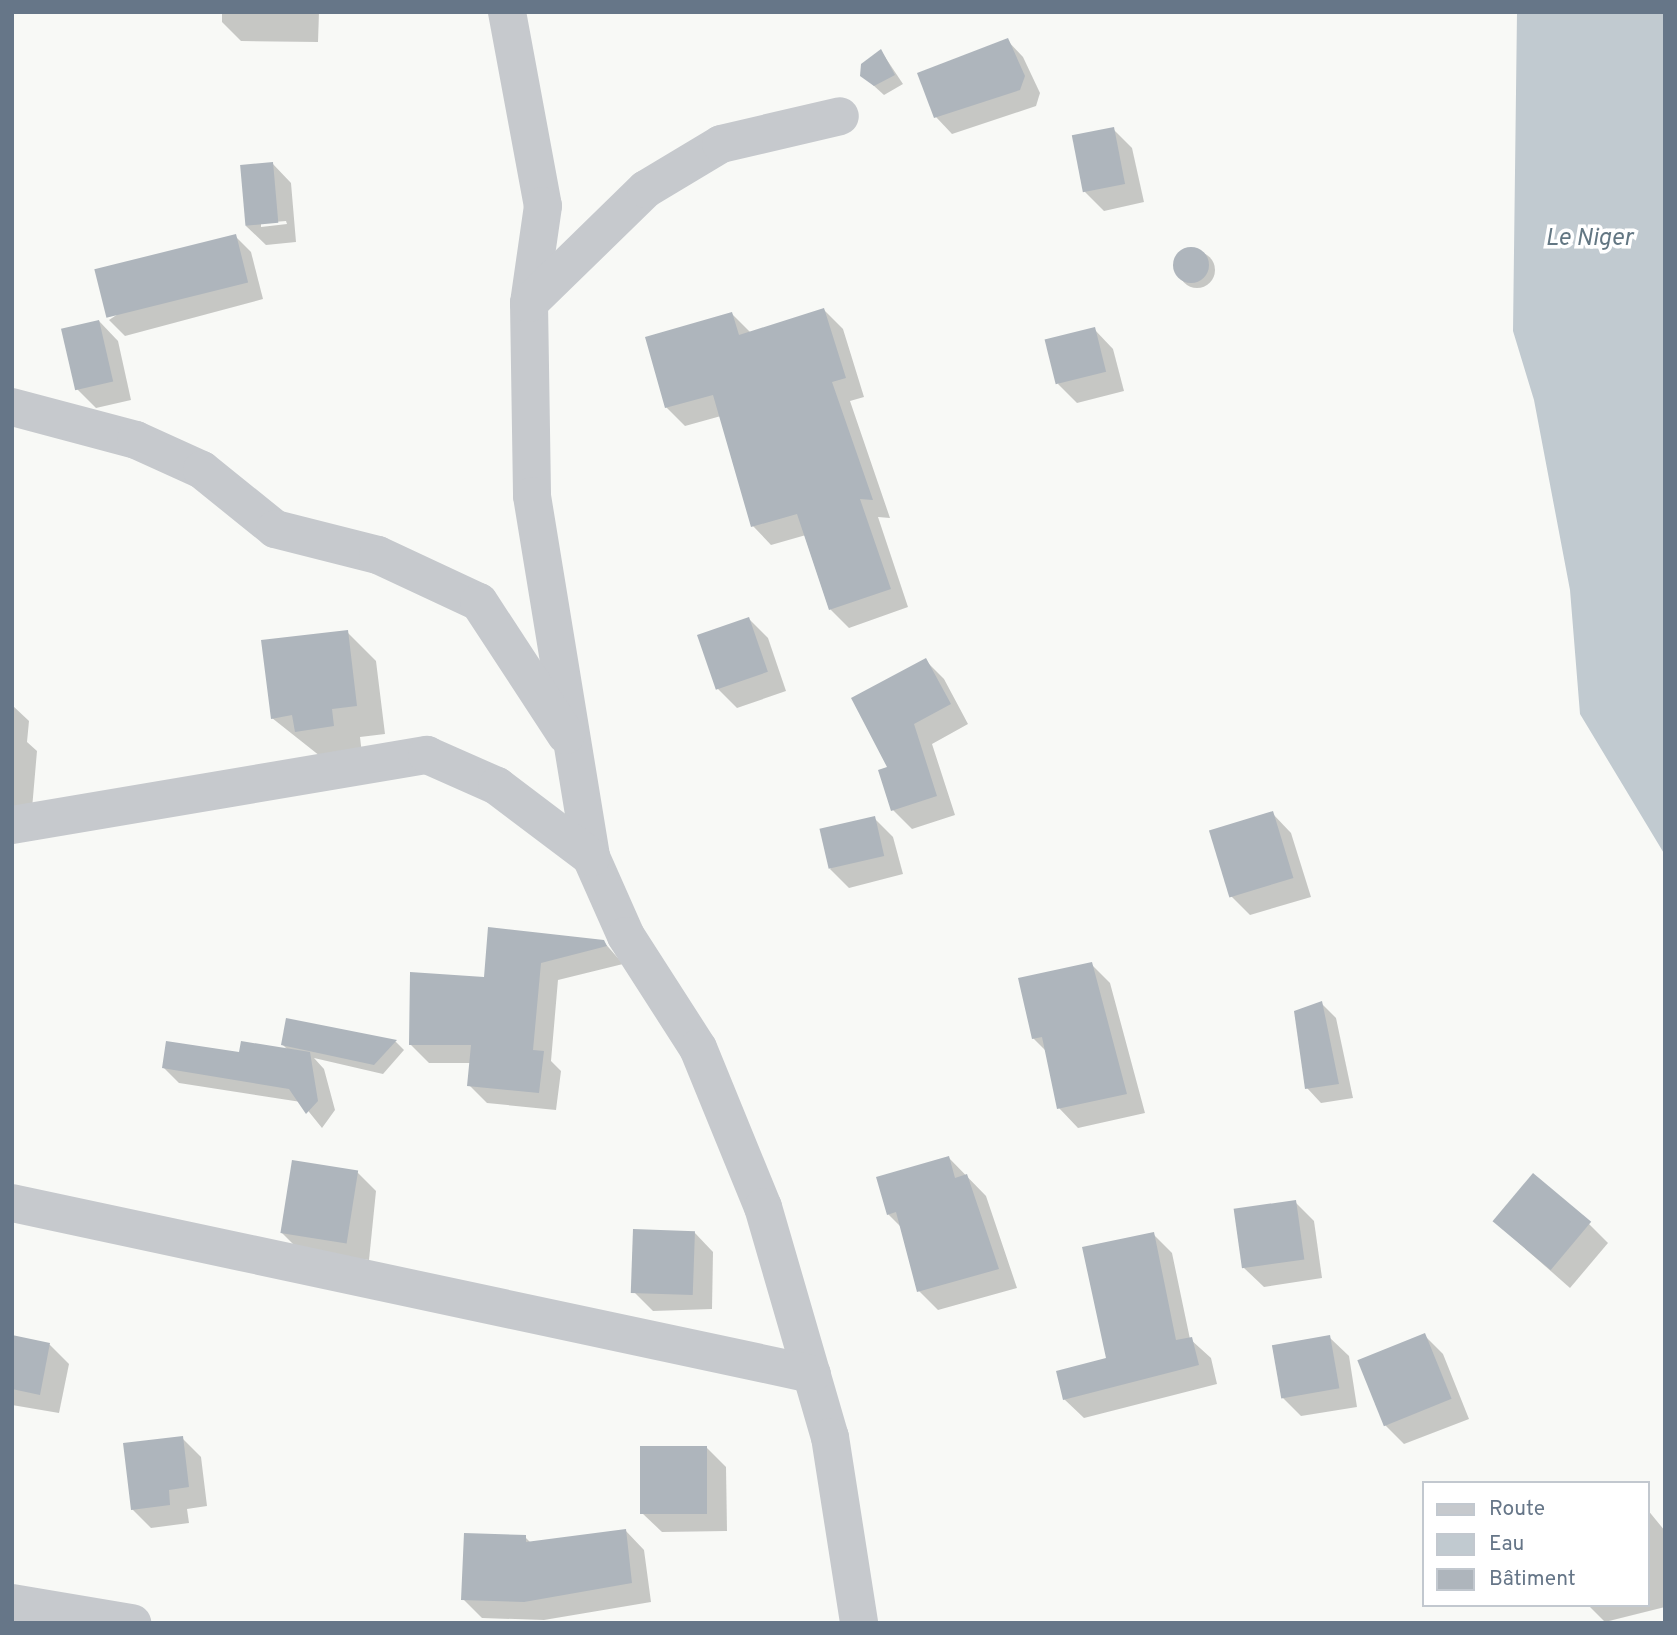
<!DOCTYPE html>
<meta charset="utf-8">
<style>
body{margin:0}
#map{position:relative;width:1677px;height:1635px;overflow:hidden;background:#f8f9f6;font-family:Overpass,sans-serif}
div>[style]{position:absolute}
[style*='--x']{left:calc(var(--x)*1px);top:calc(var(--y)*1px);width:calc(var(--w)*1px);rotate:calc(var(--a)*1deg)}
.water>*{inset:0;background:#c1cad0}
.shadow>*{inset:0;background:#0003}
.round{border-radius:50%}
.building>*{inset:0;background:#aeb5bc;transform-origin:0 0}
.minor>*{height:38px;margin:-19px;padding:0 19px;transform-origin:19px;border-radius:19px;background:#c6c9cd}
span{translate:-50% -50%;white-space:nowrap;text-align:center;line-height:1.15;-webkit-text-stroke:7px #fff;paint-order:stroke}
.water-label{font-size:24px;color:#637783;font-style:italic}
.frame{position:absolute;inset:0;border:14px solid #667688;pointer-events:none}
.legend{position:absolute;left:1422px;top:1481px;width:228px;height:126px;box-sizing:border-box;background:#fff;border:2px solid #c2c8cf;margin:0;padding:9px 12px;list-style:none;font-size:21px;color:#667688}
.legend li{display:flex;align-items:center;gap:14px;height:35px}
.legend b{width:35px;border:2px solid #c2c8cf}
</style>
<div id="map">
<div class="water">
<div style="clip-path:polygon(1517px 12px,1665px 12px,1665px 855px,1580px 714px,1570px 590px,1534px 400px,1513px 331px)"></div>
</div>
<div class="shadow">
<div style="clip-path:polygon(222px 12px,319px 12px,318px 42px,241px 41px,222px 22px)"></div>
<div style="clip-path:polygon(1007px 40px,1023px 57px,1040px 93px,1036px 106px,952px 134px,936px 117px)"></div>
<div style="clip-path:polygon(881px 51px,903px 84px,884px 95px,862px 75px)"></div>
<div style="clip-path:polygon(1113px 129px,1132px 148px,1144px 202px,1104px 211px,1085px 192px)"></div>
<div style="clip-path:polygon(evenodd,272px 163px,291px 183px,296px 242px,266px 245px,246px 226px,272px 163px,286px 221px,287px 224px,261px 227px,261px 223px,286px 221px)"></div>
<div style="clip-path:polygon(235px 236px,251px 252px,263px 299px,125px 336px,109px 320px)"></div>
<div class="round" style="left:1179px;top:252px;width:36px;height:36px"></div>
<div style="clip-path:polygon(824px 310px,843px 329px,864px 397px,850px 401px,890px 518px,878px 517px,908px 607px,849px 628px,830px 609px,806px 535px,771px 545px,753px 526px,721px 416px,685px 426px,666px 407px,732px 314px,751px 333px)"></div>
<div style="clip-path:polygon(99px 321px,118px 341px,131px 400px,96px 408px,77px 389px)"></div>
<div style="clip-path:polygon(1094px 329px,1113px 349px,1124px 391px,1077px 403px,1058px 384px)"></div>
<div style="clip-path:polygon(749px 619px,768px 638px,786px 691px,737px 708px,718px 689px)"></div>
<div style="clip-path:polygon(347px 632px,376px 661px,385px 734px,360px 737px,362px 754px,325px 760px,272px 718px)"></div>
<div style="clip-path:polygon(925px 660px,944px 679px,968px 724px,932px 744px,955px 815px,912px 829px,893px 810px,890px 768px)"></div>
<div style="clip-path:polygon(12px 705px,29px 721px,27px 742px,37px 751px,32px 809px,12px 807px)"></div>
<div style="clip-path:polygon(1272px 813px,1291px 833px,1311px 897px,1250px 915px,1231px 896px)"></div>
<div style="clip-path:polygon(874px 818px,893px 837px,903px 874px,849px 888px,830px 869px)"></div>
<div style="clip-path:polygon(603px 941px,623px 964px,558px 980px,551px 1061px,561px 1071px,556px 1110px,487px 1103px,469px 1085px,471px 1063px,429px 1063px,411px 1045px,485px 979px)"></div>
<div style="clip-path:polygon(1091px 964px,1110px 983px,1145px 1113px,1078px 1128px,1059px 1108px,1047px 1052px,1033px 1038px)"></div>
<div style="clip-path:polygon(1321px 1003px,1336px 1018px,1353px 1098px,1321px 1103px,1307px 1088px)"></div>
<div style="clip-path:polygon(287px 1020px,396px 1042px,404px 1050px,383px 1074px,314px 1058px,324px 1069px,335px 1110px,322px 1128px,301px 1102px,179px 1083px,164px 1068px,288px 1050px,282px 1044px)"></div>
<div style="clip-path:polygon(949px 1158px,986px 1196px,1017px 1288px,938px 1310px,919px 1291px,902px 1228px,888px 1214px)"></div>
<div style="clip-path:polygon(357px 1172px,376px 1191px,369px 1260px,301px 1252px,282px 1233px)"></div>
<div style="clip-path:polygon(1295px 1202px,1314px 1221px,1322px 1278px,1264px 1287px,1244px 1268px)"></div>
<div style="clip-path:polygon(1494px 1221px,1589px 1224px,1608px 1243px,1570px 1288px)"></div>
<div style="clip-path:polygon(694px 1232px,713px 1252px,712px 1309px,653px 1311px,634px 1292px)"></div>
<div style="clip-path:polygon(1153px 1234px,1172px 1253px,1190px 1339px,1211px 1358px,1217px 1384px,1084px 1418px,1064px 1399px,1108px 1360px)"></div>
<div style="clip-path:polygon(1424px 1335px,1443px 1354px,1469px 1419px,1404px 1444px,1385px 1425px)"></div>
<div style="clip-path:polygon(12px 1337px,50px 1345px,69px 1364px,59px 1413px,12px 1405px)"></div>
<div style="clip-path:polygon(1329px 1337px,1349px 1356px,1357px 1407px,1301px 1416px,1282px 1397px)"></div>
<div style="clip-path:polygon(182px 1438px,201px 1457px,207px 1506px,187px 1509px,189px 1523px,151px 1528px,132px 1509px)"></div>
<div style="clip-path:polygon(707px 1448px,726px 1467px,727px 1531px,662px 1532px,642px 1513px)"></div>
<div style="clip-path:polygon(1647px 1509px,1665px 1531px,1665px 1607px,1605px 1622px,1588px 1605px,1647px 1605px)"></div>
<div style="clip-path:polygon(625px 1530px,644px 1550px,651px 1602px,544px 1620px,482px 1618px,463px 1599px,525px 1537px,531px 1543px)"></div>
</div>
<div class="building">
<div style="clip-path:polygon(1008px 38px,1025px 76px,1020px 90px,934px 118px,917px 73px)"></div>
<div style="clip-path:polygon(881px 49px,895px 75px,874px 86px,860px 76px,861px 64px)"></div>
<div style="left:1114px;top:127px;width:58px;height:43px;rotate:79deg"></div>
<div style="left:273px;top:162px;width:61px;height:33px;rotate:85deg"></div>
<div style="left:236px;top:234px;width:50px;height:146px;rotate:76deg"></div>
<div class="round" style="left:1173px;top:247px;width:36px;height:36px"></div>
<div style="clip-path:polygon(824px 308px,846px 378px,832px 382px,873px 500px,860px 499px,891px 589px,829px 610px,797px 514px,751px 527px,713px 395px,665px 408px,645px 337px,732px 312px,739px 335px)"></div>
<div style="left:99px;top:320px;width:63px;height:39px;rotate:77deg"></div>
<div style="left:1095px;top:327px;width:46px;height:52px;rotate:76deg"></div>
<div style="left:749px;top:617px;width:58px;height:55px;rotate:71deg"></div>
<div style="clip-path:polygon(348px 630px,357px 706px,332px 709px,334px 726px,295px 732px,292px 715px,271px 719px,261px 640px)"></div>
<div style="clip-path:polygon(926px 658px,951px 704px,914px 724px,937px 796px,891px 811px,878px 770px,887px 767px,851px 698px)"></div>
<div style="left:1273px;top:811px;width:70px;height:67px;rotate:73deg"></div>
<div style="left:875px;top:816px;width:41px;height:57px;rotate:77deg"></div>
<div style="clip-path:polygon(488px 927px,604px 940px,607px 946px,541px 963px,533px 1050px,544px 1051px,539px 1093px,467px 1086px,471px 1045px,409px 1045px,410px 972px,484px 977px)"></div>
<div style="clip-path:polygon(1092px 962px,1127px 1094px,1057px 1109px,1042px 1037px,1032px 1039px,1018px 978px)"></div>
<div style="clip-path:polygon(1322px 1001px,1339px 1084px,1305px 1089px,1294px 1011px)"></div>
<div style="clip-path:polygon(286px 1018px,397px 1040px,374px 1065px,281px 1045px)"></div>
<div style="clip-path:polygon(166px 1041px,239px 1052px,241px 1041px,310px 1052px,318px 1101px,306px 1114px,289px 1089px,162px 1068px)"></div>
<div style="clip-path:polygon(949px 1156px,955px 1178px,967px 1174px,999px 1269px,917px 1292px,896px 1212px,887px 1215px,876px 1177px)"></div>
<div style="left:292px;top:1160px;width:67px;height:74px;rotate:9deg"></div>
<div style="left:1533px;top:1173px;width:76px;height:63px;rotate:40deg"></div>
<div style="left:1296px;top:1200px;width:60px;height:63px;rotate:82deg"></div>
<div style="left:633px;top:1229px;width:62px;height:64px;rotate:2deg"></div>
<div style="clip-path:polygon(1154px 1232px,1176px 1340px,1192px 1337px,1199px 1365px,1063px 1400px,1056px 1371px,1106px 1358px,1082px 1247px)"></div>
<div style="left:1425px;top:1333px;width:71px;height:73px;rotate:68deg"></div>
<div style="clip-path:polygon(12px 1335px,50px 1343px,40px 1395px,12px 1389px)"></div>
<div style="left:1330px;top:1335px;width:54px;height:59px;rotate:80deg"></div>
<div style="clip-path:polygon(183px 1436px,189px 1487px,169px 1490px,170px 1505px,131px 1510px,123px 1443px)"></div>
<div style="left:640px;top:1446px;width:67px;height:68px"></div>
<div style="clip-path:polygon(626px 1529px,632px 1583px,524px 1602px,461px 1600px,464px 1533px,526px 1535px,526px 1542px)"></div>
</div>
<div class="minor">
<div style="--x:507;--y:12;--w:197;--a:79.5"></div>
<div style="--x:543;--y:206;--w:98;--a:98.2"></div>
<div style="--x:529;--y:303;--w:193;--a:89.1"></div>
<div style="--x:532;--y:496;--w:366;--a:80.7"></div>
<div style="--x:591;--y:857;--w:86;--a:66.1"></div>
<div style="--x:626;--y:936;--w:133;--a:57.3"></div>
<div style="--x:698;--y:1048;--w:172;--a:67.8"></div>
<div style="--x:763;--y:1207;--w:240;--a:73.8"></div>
<div style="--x:830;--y:1437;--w:188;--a:81.1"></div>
<div style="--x:529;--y:303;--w:163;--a:-44.3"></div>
<div style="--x:646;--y:189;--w:87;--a:-31"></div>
<div style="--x:721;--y:144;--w:122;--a:-13.2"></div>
<div style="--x:12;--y:407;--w:128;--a:14.9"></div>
<div style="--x:136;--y:440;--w:72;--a:24.4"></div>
<div style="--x:202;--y:470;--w:94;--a:38.9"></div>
<div style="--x:275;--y:529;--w:106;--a:14.2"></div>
<div style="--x:378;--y:555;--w:111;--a:25"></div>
<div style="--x:479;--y:602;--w:159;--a:56.8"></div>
<div style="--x:12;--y:825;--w:421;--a:-9.6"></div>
<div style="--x:427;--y:755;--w:77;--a:23.9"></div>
<div style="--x:497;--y:786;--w:118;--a:37.1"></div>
<div style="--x:12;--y:1203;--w:818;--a:12.07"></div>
<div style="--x:12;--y:1603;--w:122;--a:9.5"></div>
</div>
<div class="water-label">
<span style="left:1589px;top:240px">Le Niger</span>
</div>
<div class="frame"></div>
<ul class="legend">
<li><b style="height:9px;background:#c6c9cd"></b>Route</li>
<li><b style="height:19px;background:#c1cad0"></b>Eau</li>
<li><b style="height:19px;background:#aeb5bc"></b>Bâtiment</li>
</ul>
</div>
